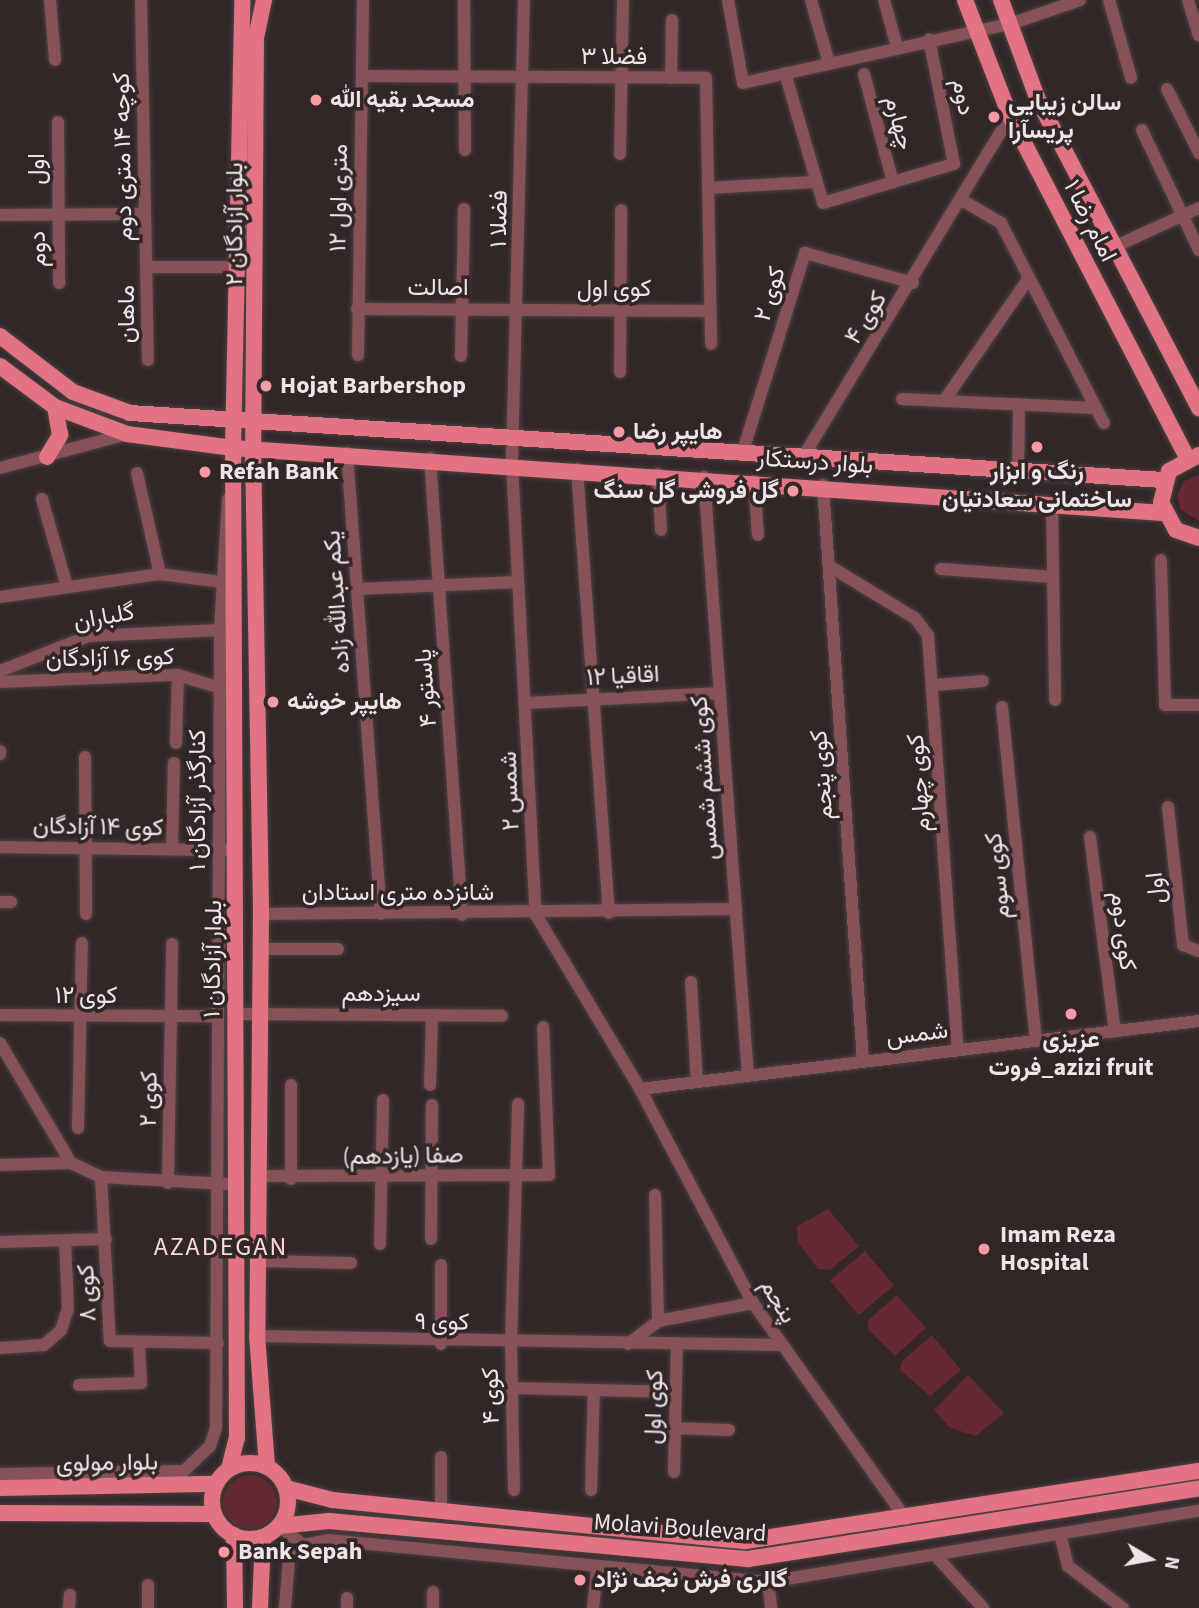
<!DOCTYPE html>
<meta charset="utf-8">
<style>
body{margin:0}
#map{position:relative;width:1199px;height:1608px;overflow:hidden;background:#322627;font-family:"Source Sans 3",Vazirmatn,sans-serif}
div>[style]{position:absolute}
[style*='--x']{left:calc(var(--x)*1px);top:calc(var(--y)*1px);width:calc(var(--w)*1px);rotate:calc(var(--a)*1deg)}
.green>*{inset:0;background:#642932;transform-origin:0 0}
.round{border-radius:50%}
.roads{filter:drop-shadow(0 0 2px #4c4142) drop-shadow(0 0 2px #4c4142)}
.minor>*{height:12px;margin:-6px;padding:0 6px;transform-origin:6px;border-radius:6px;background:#865157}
.major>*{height:16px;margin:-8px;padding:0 8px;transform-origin:8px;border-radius:8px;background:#e17382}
.major>.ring{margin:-8px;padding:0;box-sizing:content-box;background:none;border:16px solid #e17382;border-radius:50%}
.dots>*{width:19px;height:19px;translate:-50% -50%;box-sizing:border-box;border:4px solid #322627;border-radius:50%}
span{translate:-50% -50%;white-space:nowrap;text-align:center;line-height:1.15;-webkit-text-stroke:7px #322627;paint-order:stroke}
.street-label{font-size:24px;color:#eee6e6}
.poi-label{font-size:24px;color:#eee6e6;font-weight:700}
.left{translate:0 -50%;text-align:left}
.right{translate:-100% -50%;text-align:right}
.neighbourhood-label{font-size:26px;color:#f9d6d8;letter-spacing:2px}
.north{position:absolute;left:1115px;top:1524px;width:70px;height:70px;-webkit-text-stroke:5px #322627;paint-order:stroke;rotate:100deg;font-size:19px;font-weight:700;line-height:28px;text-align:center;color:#eee6e6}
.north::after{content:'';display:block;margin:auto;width:24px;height:32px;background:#eee6e6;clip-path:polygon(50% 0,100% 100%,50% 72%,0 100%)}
</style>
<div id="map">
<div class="green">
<div style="clip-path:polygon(1199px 475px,1199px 521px,1180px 509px,1177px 495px,1184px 481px)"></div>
<div style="clip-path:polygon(828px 1209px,859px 1246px,830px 1270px,818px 1269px,798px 1242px,797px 1226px)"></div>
<div style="left:865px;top:1251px;width:45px;height:46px;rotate:50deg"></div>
<div style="clip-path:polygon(897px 1295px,926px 1328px,895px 1356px,868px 1329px,868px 1320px)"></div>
<div style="clip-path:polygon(932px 1335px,961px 1370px,930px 1396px,900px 1370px,902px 1361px)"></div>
<div style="clip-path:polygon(968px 1375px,1004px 1413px,976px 1436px,950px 1428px,934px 1410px)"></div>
<div class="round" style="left:223px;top:1475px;width:54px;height:54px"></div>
</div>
<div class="roads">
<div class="minor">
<div style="--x:50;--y:0;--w:60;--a:85.2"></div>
<div style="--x:141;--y:0;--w:360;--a:88.9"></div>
<div style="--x:464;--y:0;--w:150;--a:89.6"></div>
<div style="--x:524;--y:0;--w:464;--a:91.5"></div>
<div style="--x:512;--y:464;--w:452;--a:87"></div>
<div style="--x:536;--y:915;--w:203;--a:59.1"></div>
<div style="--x:640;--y:1089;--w:242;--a:62.2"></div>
<div style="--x:753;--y:1303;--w:265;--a:54.7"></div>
<div style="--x:728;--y:0;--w:84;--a:79.8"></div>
<div style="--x:743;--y:83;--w:273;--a:-12.5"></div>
<div style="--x:1010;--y:24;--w:74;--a:-18.9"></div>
<div style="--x:811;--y:0;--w:66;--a:74.1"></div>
<div style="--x:884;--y:0;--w:49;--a:74.5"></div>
<div style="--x:1109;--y:0;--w:81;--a:74.2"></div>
<div style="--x:1188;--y:0;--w:37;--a:73"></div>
<div style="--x:785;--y:73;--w:135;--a:73.7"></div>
<div style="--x:823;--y:203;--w:137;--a:-16.6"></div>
<div style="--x:954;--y:164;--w:127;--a:-101.3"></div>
<div style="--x:864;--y:74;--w:112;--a:75"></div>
<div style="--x:363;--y:76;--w:343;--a:0.3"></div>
<div style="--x:706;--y:78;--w:266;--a:88.9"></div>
<div style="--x:671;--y:78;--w:58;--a:-89"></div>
<div style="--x:1167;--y:89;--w:72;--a:63.4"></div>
<div style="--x:58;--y:122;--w:161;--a:89.6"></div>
<div style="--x:1142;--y:130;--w:133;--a:64.6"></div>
<div style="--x:620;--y:154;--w:154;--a:-88.9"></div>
<div style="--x:708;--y:188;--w:109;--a:-3.2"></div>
<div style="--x:960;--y:199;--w:48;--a:30.3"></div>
<div style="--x:1001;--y:223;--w:225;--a:62.8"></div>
<div style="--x:0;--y:215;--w:144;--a:-0.4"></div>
<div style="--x:1116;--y:246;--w:91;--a:-24.6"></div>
<div style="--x:148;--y:267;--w:88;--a:0"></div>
<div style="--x:357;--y:309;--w:353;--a:0.3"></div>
<div style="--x:358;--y:355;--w:355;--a:-89.2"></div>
<div style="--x:461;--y:356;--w:147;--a:-88.8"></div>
<div style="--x:620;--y:372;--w:162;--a:-89.6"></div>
<div style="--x:902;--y:399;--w:192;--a:2.7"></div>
<div style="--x:944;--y:401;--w:150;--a:-55.4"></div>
<div style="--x:347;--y:453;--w:462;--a:85.8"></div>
<div style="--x:742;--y:454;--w:211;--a:-72.6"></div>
<div style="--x:805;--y:253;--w:112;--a:15.5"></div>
<div style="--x:803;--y:457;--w:399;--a:-58.7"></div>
<div style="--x:430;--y:458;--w:458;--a:86"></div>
<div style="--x:0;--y:468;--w:131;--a:-15"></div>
<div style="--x:577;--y:469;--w:445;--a:85.9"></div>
<div style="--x:1018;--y:471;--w:67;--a:-89.1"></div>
<div style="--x:137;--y:473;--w:104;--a:77.2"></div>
<div style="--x:658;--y:474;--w:56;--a:86.9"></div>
<div style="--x:704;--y:477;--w:601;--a:85.8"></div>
<div style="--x:754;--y:481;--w:54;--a:85.8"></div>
<div style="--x:823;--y:485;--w:578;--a:86.03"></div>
<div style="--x:42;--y:499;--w:87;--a:74.1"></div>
<div style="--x:1052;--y:504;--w:196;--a:89.1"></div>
<div style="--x:1161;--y:560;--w:145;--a:88.4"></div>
<div style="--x:1165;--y:705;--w:34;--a:0"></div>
<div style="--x:829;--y:566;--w:100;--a:31.2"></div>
<div style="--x:915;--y:618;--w:21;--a:53"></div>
<div style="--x:928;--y:635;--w:416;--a:85.9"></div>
<div style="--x:941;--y:569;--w:112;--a:4.1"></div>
<div style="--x:357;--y:589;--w:161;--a:-2.5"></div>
<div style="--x:0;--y:597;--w:162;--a:-8.2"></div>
<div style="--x:160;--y:574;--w:63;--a:7.4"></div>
<div style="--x:0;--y:671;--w:96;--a:-21.5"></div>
<div style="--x:89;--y:636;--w:131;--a:-2.6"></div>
<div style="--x:0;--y:682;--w:178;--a:-2.3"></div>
<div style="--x:178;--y:675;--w:44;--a:17.2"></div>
<div style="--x:934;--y:685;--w:49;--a:-4.7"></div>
<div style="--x:528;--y:703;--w:192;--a:-3"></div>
<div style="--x:1002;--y:707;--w:336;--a:84.2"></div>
<div style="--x:176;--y:743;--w:68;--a:-88.3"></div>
<div style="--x:0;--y:754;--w:3;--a:-90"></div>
<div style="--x:85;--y:757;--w:157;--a:89.6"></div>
<div style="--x:1168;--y:807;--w:139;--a:83.8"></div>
<div style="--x:1183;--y:945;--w:17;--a:21"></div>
<div style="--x:1090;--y:837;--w:196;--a:82.7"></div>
<div style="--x:0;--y:847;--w:227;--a:0.8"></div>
<div style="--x:172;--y:849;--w:86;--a:-88.7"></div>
<div style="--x:0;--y:902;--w:11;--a:0"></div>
<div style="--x:261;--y:914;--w:475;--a:-0.6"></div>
<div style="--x:260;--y:949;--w:78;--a:0"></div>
<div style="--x:691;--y:982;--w:100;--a:86.6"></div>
<div style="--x:235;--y:1014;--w:267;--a:0.4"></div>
<div style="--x:0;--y:1015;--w:218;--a:0.3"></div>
<div style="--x:0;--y:1043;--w:139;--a:59.4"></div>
<div style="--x:291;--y:1085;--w:94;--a:90"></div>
<div style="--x:430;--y:1085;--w:70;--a:-88.4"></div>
<div style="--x:640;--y:1089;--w:563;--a:-6.94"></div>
<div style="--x:78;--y:1128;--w:185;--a:-88.8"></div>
<div style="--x:0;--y:1165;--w:71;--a:-1.6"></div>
<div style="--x:71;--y:1163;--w:33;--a:25"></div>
<div style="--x:101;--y:1177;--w:126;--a:3.2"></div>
<div style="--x:258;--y:1176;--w:291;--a:-0.2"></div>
<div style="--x:549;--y:1175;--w:148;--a:-92.3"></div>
<div style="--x:101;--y:1177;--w:164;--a:86.9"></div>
<div style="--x:110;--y:1341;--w:108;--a:1.1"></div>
<div style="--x:168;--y:1183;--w:239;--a:-89"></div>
<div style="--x:655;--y:1195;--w:126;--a:88.6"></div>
<div style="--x:431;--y:1239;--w:134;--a:-89.6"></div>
<div style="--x:0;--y:1242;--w:106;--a:-1.6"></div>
<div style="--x:380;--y:1244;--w:144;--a:-88.8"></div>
<div style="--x:258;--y:1261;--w:93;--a:1.2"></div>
<div style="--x:257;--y:1336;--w:524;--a:0.98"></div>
<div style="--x:441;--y:1344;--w:79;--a:-90"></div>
<div style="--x:628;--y:1344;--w:38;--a:-37"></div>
<div style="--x:658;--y:1321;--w:97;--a:-10.7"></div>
<div style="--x:0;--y:1348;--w:44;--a:-3.9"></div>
<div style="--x:44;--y:1345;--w:23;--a:-41"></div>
<div style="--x:61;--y:1330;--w:22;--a:-72"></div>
<div style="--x:68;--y:1309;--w:69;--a:-92.5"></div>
<div style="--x:79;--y:1385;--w:62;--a:-1.8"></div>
<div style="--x:141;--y:1383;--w:40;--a:-92.9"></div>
<div style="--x:511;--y:1388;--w:165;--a:1.4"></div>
<div style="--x:673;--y:1428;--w:56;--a:2"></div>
<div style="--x:674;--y:1472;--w:128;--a:-88.7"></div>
<div style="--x:0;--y:1474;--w:184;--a:-0.9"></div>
<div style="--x:184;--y:1471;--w:36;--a:-44"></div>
<div style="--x:210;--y:1446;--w:19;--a:-72"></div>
<div style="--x:216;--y:1428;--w:798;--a:-89.71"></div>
<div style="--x:220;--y:630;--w:131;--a:-86.5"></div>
<div style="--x:514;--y:1490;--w:146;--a:-91.2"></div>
<div style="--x:511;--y:1344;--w:240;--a:-88.3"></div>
<div style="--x:591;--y:1490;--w:99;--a:-88.3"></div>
<div style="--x:441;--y:1512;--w:55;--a:-90"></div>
<div style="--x:279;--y:1526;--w:31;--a:38"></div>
<div style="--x:1060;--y:1534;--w:33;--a:76"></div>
<div style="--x:1068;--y:1566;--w:69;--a:37.4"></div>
<div style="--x:935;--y:1555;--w:72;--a:47.8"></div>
<div style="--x:768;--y:1582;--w:26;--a:83"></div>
<div style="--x:69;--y:1608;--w:13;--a:-86"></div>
<div style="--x:148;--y:1608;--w:23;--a:-90"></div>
<div style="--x:285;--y:1608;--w:50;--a:-85.4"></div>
<div style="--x:289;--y:1558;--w:19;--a:-43"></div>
<div style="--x:303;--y:1545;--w:26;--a:-11"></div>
<div style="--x:329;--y:1540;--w:441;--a:5.5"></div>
<div style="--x:768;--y:1582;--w:437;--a:-9.4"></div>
<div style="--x:347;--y:1608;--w:10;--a:-90"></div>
<div style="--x:433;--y:1608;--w:16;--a:-90"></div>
<div style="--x:593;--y:1608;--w:39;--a:-84"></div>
</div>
<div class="major">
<div style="--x:264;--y:0;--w:40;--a:102"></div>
<div style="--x:256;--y:39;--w:410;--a:90.4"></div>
<div style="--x:253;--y:449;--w:465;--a:89"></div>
<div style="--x:261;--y:914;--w:422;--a:90.5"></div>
<div style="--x:257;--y:1336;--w:130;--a:85.6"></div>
<div style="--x:965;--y:0;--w:124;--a:68.8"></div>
<div style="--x:1010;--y:116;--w:385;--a:62.6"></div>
<div style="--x:1001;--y:0;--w:107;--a:69.7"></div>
<div style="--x:1038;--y:100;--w:348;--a:62.4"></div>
<div style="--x:0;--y:336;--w:92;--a:37.5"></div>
<div style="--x:73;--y:392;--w:61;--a:20.2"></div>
<div style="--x:130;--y:413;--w:1036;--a:3.71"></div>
<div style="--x:0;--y:366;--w:69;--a:36.7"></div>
<div style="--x:55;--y:407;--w:77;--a:20.6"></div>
<div style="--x:127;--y:434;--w:107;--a:7.5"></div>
<div style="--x:233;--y:448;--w:932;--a:4"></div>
<div style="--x:1199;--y:455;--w:34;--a:152"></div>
<div style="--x:1169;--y:471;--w:32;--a:104"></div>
<div style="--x:1161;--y:502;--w:32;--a:62"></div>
<div style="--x:1176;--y:530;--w:24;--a:19"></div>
<div style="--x:47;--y:457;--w:26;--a:-59"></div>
<div style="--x:60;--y:435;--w:28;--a:-100"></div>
<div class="ring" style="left:212px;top:1463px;width:60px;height:60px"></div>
<div style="--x:229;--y:1469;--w:32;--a:-76"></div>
<div style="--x:237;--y:1438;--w:990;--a:-90.23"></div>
<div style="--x:233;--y:448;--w:448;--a:-88.8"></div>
<div style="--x:0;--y:1488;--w:216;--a:-1.1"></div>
<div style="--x:286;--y:1488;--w:48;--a:14.6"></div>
<div style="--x:332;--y:1500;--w:415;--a:5.7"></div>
<div style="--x:745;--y:1541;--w:459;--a:-8.8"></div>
<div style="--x:0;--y:1513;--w:214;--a:0.3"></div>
<div style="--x:279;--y:1526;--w:50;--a:-5.7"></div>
<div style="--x:329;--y:1521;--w:421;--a:5.2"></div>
<div style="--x:748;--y:1559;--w:457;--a:-8.9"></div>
<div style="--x:234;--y:1535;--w:73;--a:89.2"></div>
<div style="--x:260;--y:1608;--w:71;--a:-87.6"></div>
</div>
</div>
<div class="dots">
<div style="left:316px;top:100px;background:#f49aa4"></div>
<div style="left:994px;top:117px;background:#f49aa4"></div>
<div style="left:266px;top:386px;background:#f49aa4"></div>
<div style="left:619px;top:432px;background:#f49aa4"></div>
<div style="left:1037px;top:447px;background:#f49aa4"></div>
<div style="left:205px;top:472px;background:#f49aa4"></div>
<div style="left:793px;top:491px;background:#f49aa4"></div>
<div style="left:273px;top:702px;background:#f49aa4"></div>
<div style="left:1071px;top:1014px;background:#f49aa4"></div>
<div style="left:984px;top:1249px;background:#f49aa4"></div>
<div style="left:224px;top:1552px;background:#f49aa4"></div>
<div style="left:580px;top:1580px;background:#f49aa4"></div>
</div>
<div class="street-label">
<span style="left:614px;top:57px">فضلا ۳</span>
<span style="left:963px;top:97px;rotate:79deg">دوم</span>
<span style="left:899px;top:123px;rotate:75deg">چهارم</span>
<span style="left:123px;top:157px;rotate:-91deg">کوچه ۱۴ متری دوم</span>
<span style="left:37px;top:169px;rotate:-90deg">اول</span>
<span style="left:339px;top:198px;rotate:-89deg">۱۲ متری اول</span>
<span style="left:499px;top:219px;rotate:-89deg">فضلا ۱</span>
<span style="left:1090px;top:221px;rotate:63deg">امام رضا ۱</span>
<span style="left:235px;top:224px;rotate:-90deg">بلوار آزادگان ۲</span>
<span style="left:38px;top:249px;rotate:-91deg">دوم</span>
<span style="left:438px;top:288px">اصالت</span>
<span style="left:614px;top:289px">کوی اول</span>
<span style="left:770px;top:294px;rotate:-73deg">کوی ۲</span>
<span style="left:127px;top:314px;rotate:-90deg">ماهان</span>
<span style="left:866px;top:318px;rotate:-58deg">کوی ۴</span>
<span style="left:815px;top:462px;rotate:4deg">بلوار درستکار</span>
<span style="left:337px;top:602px;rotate:-94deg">یکم عبدالله زاده</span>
<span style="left:104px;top:617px;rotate:-10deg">گلباران</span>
<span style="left:110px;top:658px;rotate:-1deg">کوی ۱۶ آزادگان</span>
<span style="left:623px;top:676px;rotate:-3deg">اقاقیا ۱۲</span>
<span style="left:426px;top:688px;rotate:-94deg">پاستور ۴</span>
<span style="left:822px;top:775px;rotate:-94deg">کوی پنجم</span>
<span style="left:705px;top:778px;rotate:-94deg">کوی ششم شمس</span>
<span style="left:919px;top:783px;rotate:-94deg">کوی چهارم</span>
<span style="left:510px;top:791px;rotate:-92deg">شمس ۲</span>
<span style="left:198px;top:800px;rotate:-90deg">کنارگذر آزادگان ۱</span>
<span style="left:98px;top:827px;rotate:1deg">کوی ۱۴ آزادگان</span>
<span style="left:998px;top:876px;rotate:-96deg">کوی سوم</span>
<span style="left:1156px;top:888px;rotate:-96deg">اول</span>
<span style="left:398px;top:893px">شانزده متری استادان</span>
<span style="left:1123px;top:931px;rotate:83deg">کوی دوم</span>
<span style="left:213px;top:959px;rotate:-89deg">بلوار آزادگان ۱</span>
<span style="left:381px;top:994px">سیزدهم</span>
<span style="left:86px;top:996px">کوی ۱۲</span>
<span style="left:917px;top:1034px;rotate:-7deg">شمس</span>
<span style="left:149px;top:1099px;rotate:-89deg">کوی ۲</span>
<span style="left:403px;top:1156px;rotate:-1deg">صفا (یازدهم)</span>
<span style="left:87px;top:1293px;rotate:-92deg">کوی ۸</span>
<span style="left:778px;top:1301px;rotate:58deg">پنجم</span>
<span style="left:442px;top:1322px;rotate:1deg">کوی ۹</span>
<span style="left:491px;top:1396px;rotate:-91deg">کوی ۴</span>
<span style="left:654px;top:1407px;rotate:-88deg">کوی اول</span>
<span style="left:107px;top:1463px;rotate:-1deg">بلوار مولوی</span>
<span style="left:680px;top:1528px;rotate:4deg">Molavi Boulevard</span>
</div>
<div class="poi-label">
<span class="left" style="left:330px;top:100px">مسجد بقیه الله</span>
<span class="left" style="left:1008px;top:117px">سالن زیبایی<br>پریسآرا</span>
<span class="left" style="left:280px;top:386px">Hojat Barbershop</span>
<span class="left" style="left:633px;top:432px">هایپر رضا</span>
<span class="left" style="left:219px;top:472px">Refah Bank</span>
<span style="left:1037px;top:486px">رنگ و ابزار<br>ساختمانی سعادتیان</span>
<span class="right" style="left:779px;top:491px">گل فروشی گل سنگ</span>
<span class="left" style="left:287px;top:702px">هایپر خوشه</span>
<span style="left:1071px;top:1054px">عزیزی<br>فروت_azizi fruit</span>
<span class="left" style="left:1000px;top:1249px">Imam Reza<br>Hospital</span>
<span class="left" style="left:238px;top:1552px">Bank Sepah</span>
<span class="left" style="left:594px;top:1580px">گالری فرش نجف نژاد</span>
</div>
<div class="neighbourhood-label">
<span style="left:221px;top:1247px">AZADEGAN</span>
</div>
<div class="north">N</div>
</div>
